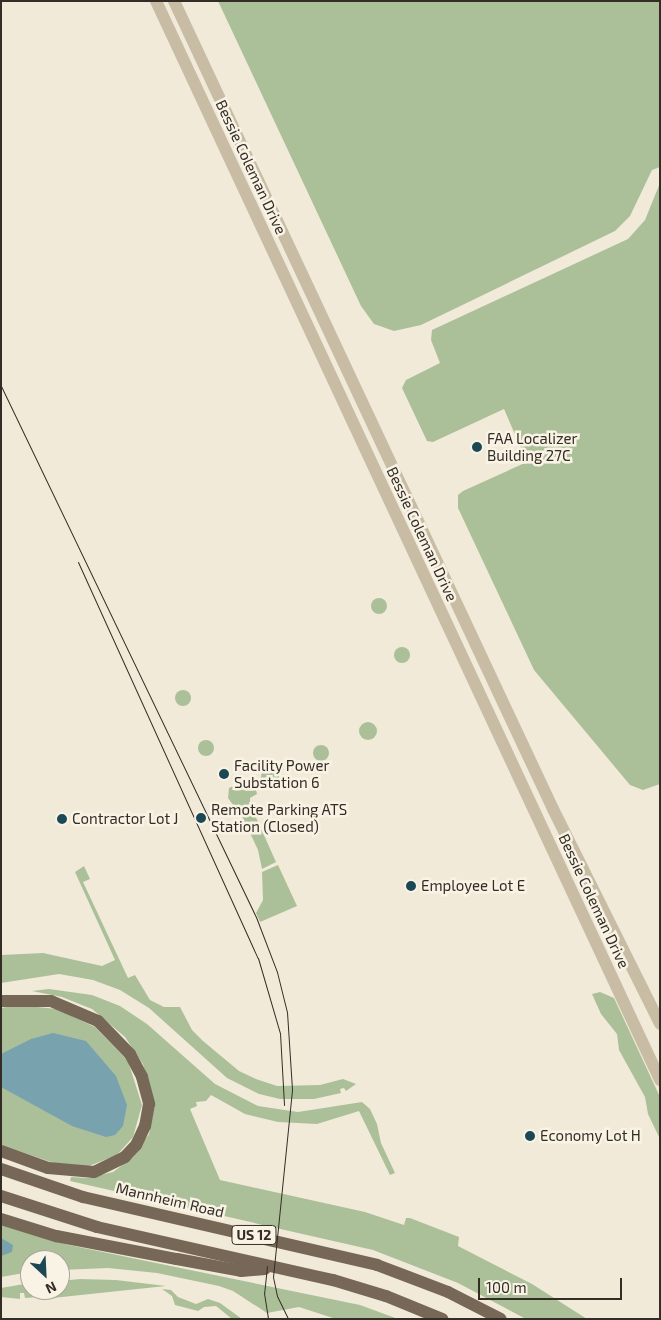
<!DOCTYPE html>
<style>
body{margin:0}
#map{position:relative;width:661px;height:1320px;overflow:hidden;background:#f1ead9;font-family:"Exo 2",sans-serif}
div>[style]{position:absolute}
[style*='--x']{left:calc(var(--x)*1px);top:calc(var(--y)*1px);width:calc(var(--w)*1px);rotate:calc(var(--a)*1deg)}
.green>*{inset:0;background:#abc099}
.round{border-radius:50%}
.water>*{inset:0;background:#78a2ae}
.minor>*{height:12px;margin:-6px;padding:0 6px;transform-origin:6px;border-radius:6px;background:#c9bca5}
.major>*{height:12px;margin:-6px;padding:0 6px;transform-origin:6px;border-radius:6px;background:#766757}
.tram>*{height:1px;margin:-0.5px;padding:0 0.5px;transform-origin:0.5px;border-radius:0.5px;background:#342d26}
.dots>*{width:14px;height:14px;translate:-50% -50%;box-sizing:border-box;border:2px solid #f9f3e5;border-radius:50%}
span{translate:-50% -50%;white-space:nowrap;text-align:center;line-height:1.15;-webkit-text-stroke:5px #f9f3e5;paint-order:stroke}
.shield-label span{padding:1px 4px;background:#f9f3e5;border:1px solid;border-radius:4px;-webkit-text-stroke-width:0}
.shield-label{font-size:14px;color:#342d26;font-weight:700}
.street-label{font-size:15px;color:#342d26}
.poi-label{font-size:15px;color:#342d26}
.left{translate:0 -50%;text-align:left}
.frame{position:absolute;inset:0;border:2px solid #342d26;pointer-events:none}
.north{position:absolute;left:20px;top:1250px;width:50px;height:50px;box-sizing:border-box;background:#f9f3e5;border:1px solid #aaa499;border-radius:50%;rotate:155deg;font-size:14px;font-weight:700;line-height:20px;text-align:center;color:#342d26}
.north::after{content:'';display:block;margin:auto;width:18px;height:22px;background:#1c4755;clip-path:polygon(50% 0,100% 100%,50% 72%,0 100%)}
.scale{position:absolute;left:478px;top:1278px;width:144px;height:22px;box-sizing:border-box;border:2px solid #342d26;border-top:0;padding-left:6px;font-size:15px;line-height:18px;white-space:nowrap;color:#342d26;-webkit-text-stroke:4px #f9f3e5;paint-order:stroke}
</style>
<div id="map">
<div class="green">
<div style="clip-path:polygon(218px 1px,660px 1px,660px 167px,652px 170px,630px 216px,615px 231px,421px 325px,394px 331px,374px 324px,361px 306px)"></div>
<div style="clip-path:polygon(660px 183px,660px 784px,643px 790px,630px 785px,534px 670px,458px 508px,458px 495px,463px 491px,527px 462px,504px 409px,433px 442px,427px 441px,402px 388px,406px 380px,440px 363px,431px 340px,432px 330px,628px 239px,645px 220px)"></div>
<div class="round" style="left:371px;top:598px;width:16px;height:16px"></div>
<div class="round" style="left:394px;top:647px;width:16px;height:16px"></div>
<div class="round" style="left:175px;top:690px;width:16px;height:16px"></div>
<div class="round" style="left:359px;top:722px;width:18px;height:18px"></div>
<div class="round" style="left:198px;top:740px;width:16px;height:16px"></div>
<div class="round" style="left:313px;top:745px;width:16px;height:16px"></div>
<div class="round" style="left:261px;top:768px;width:18px;height:18px"></div>
<div style="clip-path:polygon(242px 782px,246px 791px,255px 786px,257px 794px,250px 798px,250px 804px,276px 862px,262px 869px,258px 850px,244px 820px,228px 798px,229px 788px)"></div>
<div style="clip-path:polygon(278px 865px,297px 906px,260px 922px,256px 913px,263px 900px,262px 872px)"></div>
<div style="clip-path:polygon(84px 866px,90px 879px,83px 882px,128px 978px,135px 975px,150px 1000px,164px 1007px,180px 1007px,192px 1030px,203px 1041px,239px 1071px,256px 1079px,277px 1086px,320px 1085px,343px 1079px,356px 1084px,346px 1091px,344px 1088px,340px 1089px,341px 1093px,314px 1099px,280px 1099px,259px 1094px,227px 1078px,149px 1008px,120px 990px,93px 980px,59px 974px,1px 983px,1px 955px,43px 953px,102px 966px,115px 960px,75px 872px)"></div>
<div style="clip-path:polygon(49px 989px,92px 995px,120px 1006px,147px 1024px,215px 1084px,258px 1106px,298px 1112px,362px 1102px,370px 1109px,377px 1124px,381px 1143px,395px 1173px,390px 1175px,359px 1111px,317px 1124px,278px 1122px,245px 1114px,211px 1095px,206px 1101px,196px 1102px,197px 1106px,190px 1109px,220px 1180px,365px 1212px,404px 1225px,406px 1218px,410px 1218px,459px 1237px,458px 1246px,532px 1284px,587px 1319px,526px 1319px,458px 1283px,373px 1250px,70px 1181px,71px 1177px,88px 1178px,113px 1172px,133px 1157px,149px 1134px,155px 1104px,143px 1064px,125px 1037px,92px 1009px,62px 997px,32px 991px)"></div>
<div style="clip-path:polygon(600px 992px,614px 998px,660px 1097px,660px 1139px,648px 1114px,645px 1097px,619px 1050px,617px 1034px,601px 1014px,592px 994px)"></div>
<div style="clip-path:polygon(18px 1005px,57px 1009px,95px 1027px,128px 1061px,142px 1105px,133px 1137px,117px 1155px,89px 1166px,54px 1163px,1px 1145px,1px 1008px)"></div>
<div style="clip-path:polygon(1px 1225px,69px 1245px,360px 1305px,398px 1319px,336px 1319px,299px 1307px,267px 1313px,233px 1291px,219px 1286px,157px 1273px,108px 1268px,60px 1270px,60px 1260px,30px 1260px,30px 1272px,1px 1277px)"></div>
<div style="clip-path:polygon(80px 1279px,116px 1280px,166px 1286px,43px 1299px,42px 1290px,60px 1290px,60px 1281px)"></div>
<div style="clip-path:polygon(30px 1283px,30px 1290px,39px 1290px,40px 1297px,25px 1298px,24px 1293px,20px 1293px,20px 1299px,1px 1297px,1px 1288px)"></div>
<div style="clip-path:polygon(162px 1289px,171px 1290px,178px 1297px,196px 1304px,208px 1299px,220px 1303px,242px 1319px,232px 1319px,216px 1306px,204px 1307px,198px 1311px,175px 1305px,172px 1296px)"></div>
</div>
<div class="water">
<div style="clip-path:polygon(53px 1033px,86px 1041px,116px 1076px,127px 1105px,123px 1126px,115px 1135px,106px 1137px,72px 1126px,1px 1087px,1px 1054px,31px 1039px)"></div>
<div style="clip-path:polygon(1px 1238px,13px 1245px,12px 1252px,1px 1256px)"></div>
</div>
<div class="minor">
<div style="--x:156;--y:1;--w:1191;--a:64.96"></div>
<div style="--x:174;--y:1;--w:892;--a:64.87"></div>
<div style="--x:553;--y:809;--w:240;--a:63.5"></div>
</div>
<div class="major">
<div style="--x:1;--y:1001;--w:50;--a:0"></div>
<div style="--x:51;--y:1001;--w:51;--a:23.1"></div>
<div style="--x:98;--y:1021;--w:46;--a:45.9"></div>
<div style="--x:130;--y:1054;--w:26;--a:62"></div>
<div style="--x:142;--y:1077;--w:28;--a:75"></div>
<div style="--x:149;--y:1104;--w:22;--a:100"></div>
<div style="--x:145;--y:1126;--w:21;--a:115"></div>
<div style="--x:136;--y:1145;--w:16;--a:133"></div>
<div style="--x:125;--y:1157;--w:34;--a:154"></div>
<div style="--x:94;--y:1172;--w:46;--a:-175"></div>
<div style="--x:48;--y:1168;--w:50;--a:-160.1"></div>
<div style="--x:1;--y:1169;--w:87;--a:18.9"></div>
<div style="--x:83;--y:1197;--w:302;--a:13"></div>
<div style="--x:377;--y:1265;--w:76;--a:20.8"></div>
<div style="--x:448;--y:1292;--w:59;--a:27"></div>
<div style="--x:1;--y:1196;--w:101;--a:17.9"></div>
<div style="--x:97;--y:1227;--w:242;--a:12.7"></div>
<div style="--x:333;--y:1280;--w:55;--a:16.8"></div>
<div style="--x:386;--y:1296;--w:61;--a:22.3"></div>
<div style="--x:1;--y:1219;--w:58;--a:17.2"></div>
<div style="--x:56;--y:1236;--w:123;--a:10.8"></div>
<div style="--x:177;--y:1259;--w:65;--a:10.6"></div>
<div style="--x:241;--y:1271;--w:24;--a:-5"></div>
</div>
<div class="tram">
<div style="--x:1;--y:386;--w:589;--a:64.35"></div>
<div style="--x:256;--y:917;--w:59;--a:69.1"></div>
<div style="--x:277;--y:972;--w:41;--a:76"></div>
<div style="--x:287;--y:1012;--w:78;--a:86.3"></div>
<div style="--x:292;--y:1090;--w:188;--a:95.8"></div>
<div style="--x:273;--y:1277;--w:19;--a:78"></div>
<div style="--x:277;--y:1296;--w:25;--a:64"></div>
<div style="--x:78;--y:562;--w:435;--a:65.6"></div>
<div style="--x:258;--y:958;--w:78;--a:73.7"></div>
<div style="--x:280;--y:1033;--w:72;--a:86.8"></div>
<div style="--x:267;--y:1266;--w:27;--a:96"></div>
<div style="--x:264;--y:1293;--w:26;--a:81"></div>
</div>
<div class="dots">
<div style="left:477px;top:447px;background:#1c4755"></div>
<div style="left:224px;top:774px;background:#1c4755"></div>
<div style="left:201px;top:818px;background:#1c4755"></div>
<div style="left:62px;top:819px;background:#1c4755"></div>
<div style="left:411px;top:886px;background:#1c4755"></div>
<div style="left:530px;top:1136px;background:#1c4755"></div>
</div>
<div class="shield-label">
<span style="left:254px;top:1235px">US 12</span>
</div>
<div class="street-label">
<span style="left:251px;top:167px;rotate:65deg">Bessie Coleman Drive</span>
<span style="left:422px;top:534px;rotate:65deg">Bessie Coleman Drive</span>
<span style="left:594px;top:901px;rotate:65deg">Bessie Coleman Drive</span>
<span style="left:170px;top:1200px;rotate:13deg">Mannheim Road</span>
</div>
<div class="poi-label">
<span class="left" style="left:487px;top:447px">FAA Localizer<br>Building 27C</span>
<span class="left" style="left:234px;top:774px">Facility Power<br>Substation 6</span>
<span class="left" style="left:211px;top:818px">Remote Parking ATS<br>Station (Closed)</span>
<span class="left" style="left:72px;top:819px">Contractor Lot J</span>
<span class="left" style="left:421px;top:886px">Employee Lot E</span>
<span class="left" style="left:540px;top:1136px">Economy Lot H</span>
</div>
<div class="frame"></div>
<div class="north">N</div>
<div class="scale">100 m</div>
</div>
